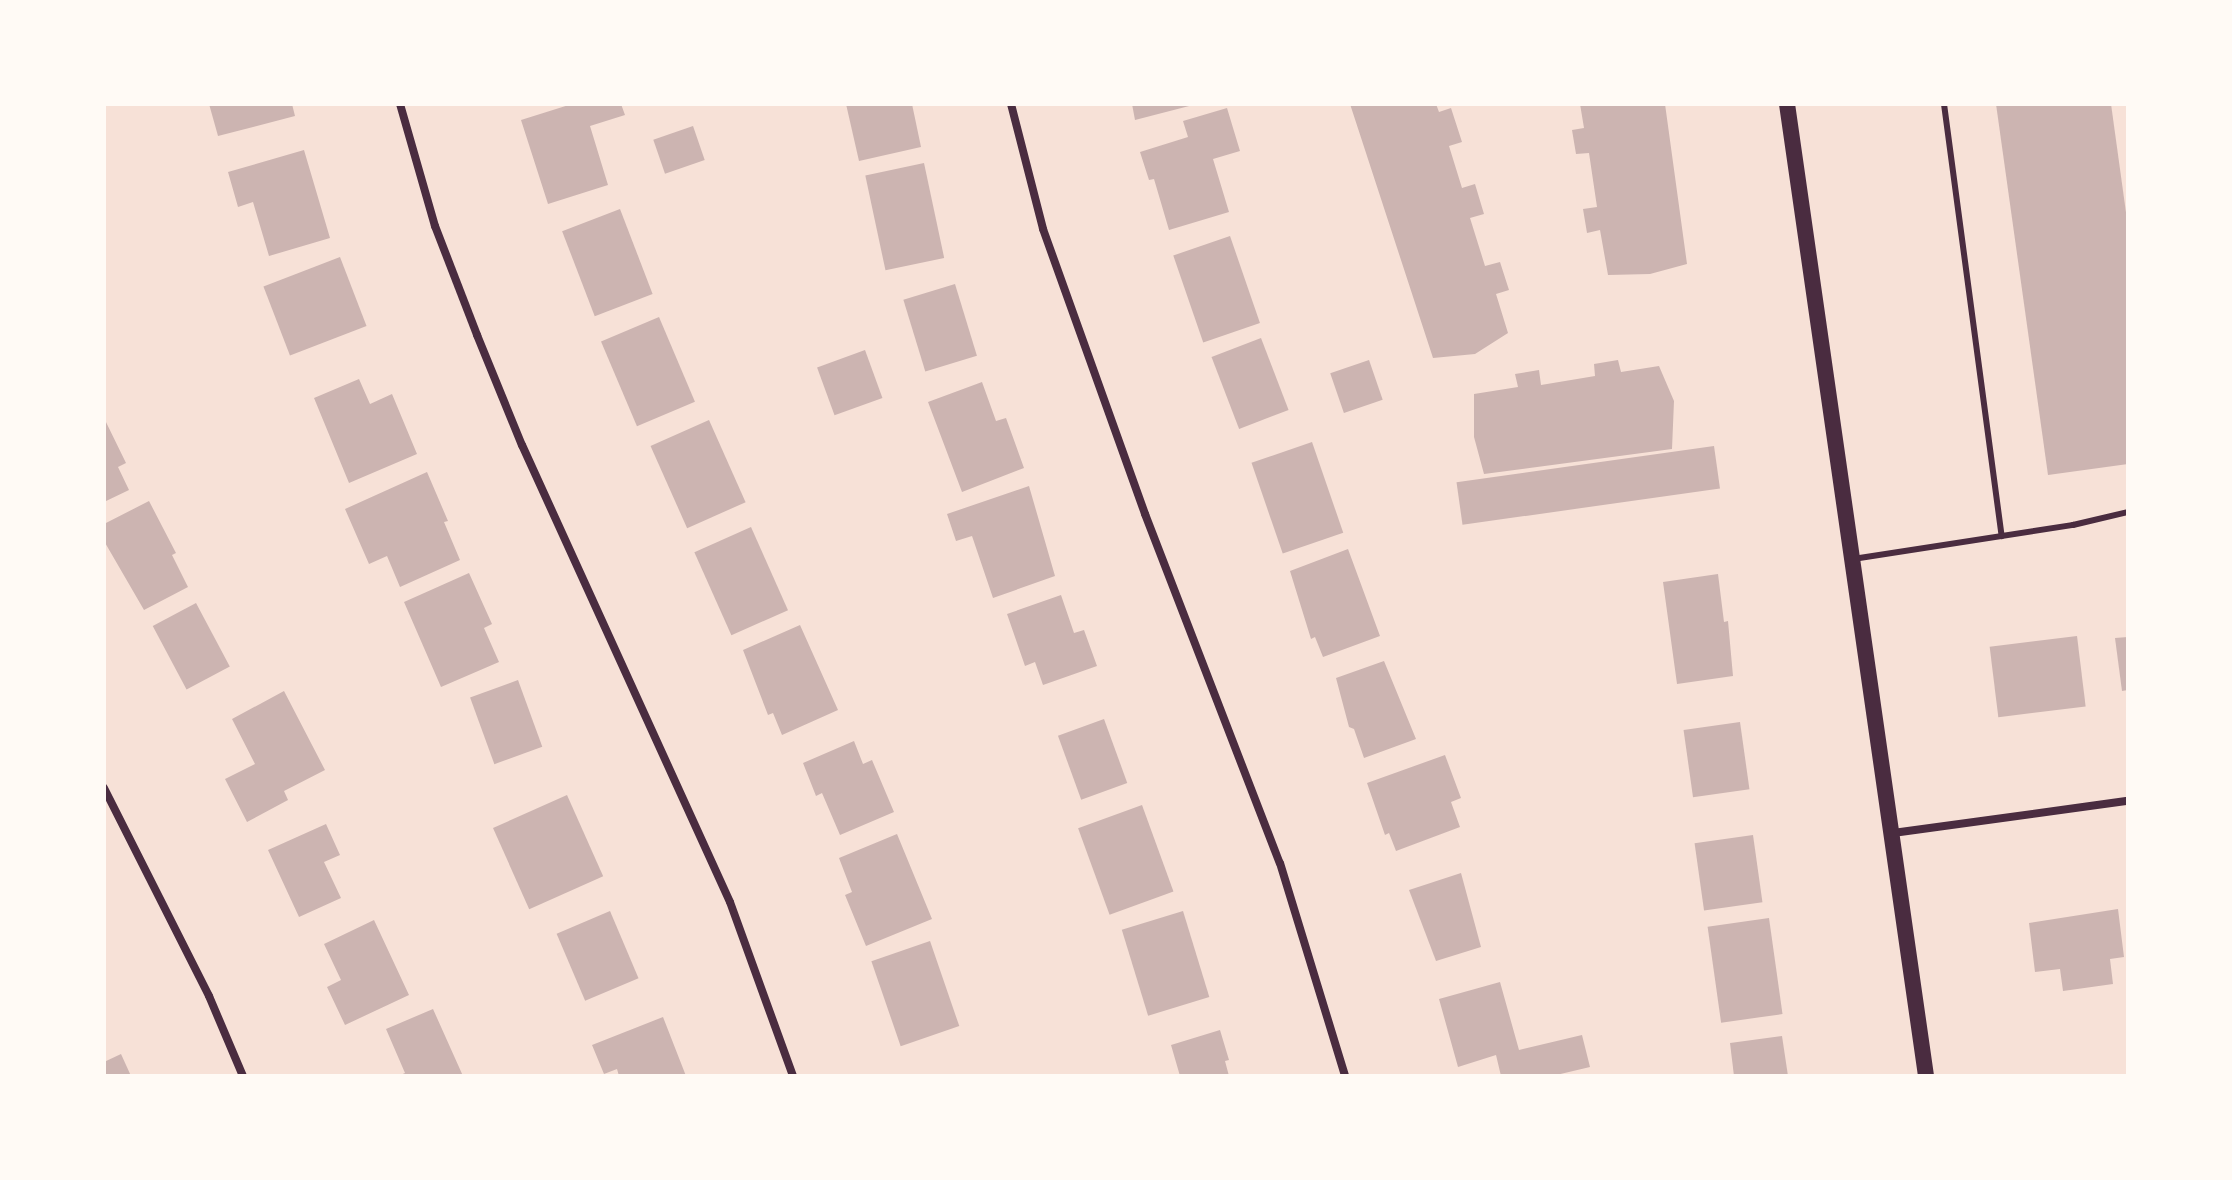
<!DOCTYPE html>
<style>
body{margin:0}
#map{position:relative;width:2232px;height:1180px;overflow:hidden;background:#f7e1d7;font-family:"PT Sans Narrow",sans-serif}
div>[style]{position:absolute}
[style*='--x']{left:calc(var(--x)*1px);top:calc(var(--y)*1px);width:calc(var(--w)*1px);rotate:calc(var(--a)*1deg)}
.building>*{inset:0;background:#ccb4b1;transform-origin:0 0}
.service>*{height:6px;margin:-3px;padding:0 3px;transform-origin:3px;border-radius:3px;background:#4a2c40}
.minor>*{height:8px;margin:-4px;padding:0 4px;transform-origin:4px;border-radius:4px;background:#4a2c40}
.secondary>*{height:16px;margin:-8px;padding:0 8px;transform-origin:8px;border-radius:8px;background:#4a2c40}
span{translate:-50% -50%;white-space:nowrap;text-align:center;line-height:1.15;-webkit-text-stroke:7px #fffaf5;paint-order:stroke}
.frame{position:absolute;inset:0;border:106px solid #fffaf5;pointer-events:none}
</style>
<div id="map">
<div class="building">
<div style="clip-path:polygon(209px 104px,292px 104px,295px 116px,218px 136px)"></div>
<div style="clip-path:polygon(572px 104px,621px 104px,625px 115px,590px 126px,608px 185px,548px 204px,521px 120px)"></div>
<div style="clip-path:polygon(846px 104px,912px 104px,921px 147px,859px 161px)"></div>
<div style="clip-path:polygon(1132px 104px,1193px 104px,1193px 105px,1135px 120px)"></div>
<div style="clip-path:polygon(1350px 104px,1436px 104px,1439px 112px,1451px 108px,1462px 142px,1449px 146px,1462px 188px,1475px 184px,1484px 214px,1470px 218px,1485px 266px,1500px 262px,1509px 290px,1496px 294px,1508px 333px,1475px 354px,1433px 358px)"></div>
<div style="clip-path:polygon(1580px 104px,1665px 104px,1687px 264px,1650px 274px,1608px 275px,1600px 230px,1587px 233px,1583px 209px,1597px 207px,1589px 153px,1576px 154px,1572px 130px,1584px 128px)"></div>
<div style="clip-path:polygon(1996px 104px,2111px 104px,2128px 227px,2128px 464px,2048px 475px)"></div>
<div style="clip-path:polygon(1227px 108px,1240px 151px,1213px 159px,1229px 212px,1169px 230px,1154px 179px,1149px 180px,1140px 152px,1188px 137px,1183px 121px)"></div>
<div style="left:693px;top:126px;width:36px;height:42px;rotate:71deg"></div>
<div style="clip-path:polygon(304px 150px,330px 238px,269px 256px,253px 202px,238px 207px,228px 172px)"></div>
<div style="left:924px;top:163px;width:97px;height:60px;rotate:78deg"></div>
<div style="left:620px;top:209px;width:91px;height:62px;rotate:69deg"></div>
<div style="left:1230px;top:236px;width:92px;height:60px;rotate:71deg"></div>
<div style="left:340px;top:257px;width:74px;height:82px;rotate:69deg"></div>
<div style="left:955px;top:284px;width:75px;height:54px;rotate:73deg"></div>
<div style="left:659px;top:317px;width:92px;height:63px;rotate:67deg"></div>
<div style="left:1261px;top:338px;width:77px;height:53px;rotate:69deg"></div>
<div style="left:865px;top:350px;width:51px;height:51px;rotate:70deg"></div>
<div style="left:1369px;top:360px;width:42px;height:41px;rotate:71deg"></div>
<div style="clip-path:polygon(1618px 360px,1621px 372px,1659px 366px,1674px 401px,1672px 449px,1484px 474px,1474px 437px,1474px 394px,1518px 387px,1515px 374px,1539px 370px,1541px 385px,1595px 376px,1594px 364px)"></div>
<div style="clip-path:polygon(359px 379px,370px 404px,392px 394px,417px 454px,349px 483px,314px 398px)"></div>
<div style="clip-path:polygon(982px 382px,996px 421px,1006px 418px,1024px 468px,962px 492px,928px 402px)"></div>
<div style="clip-path:polygon(104px 418px,126px 463px,118px 467px,129px 490px,104px 502px)"></div>
<div style="left:709px;top:420px;width:90px;height:64px;rotate:66deg"></div>
<div style="left:1312px;top:442px;width:96px;height:64px;rotate:71deg"></div>
<div style="left:1714px;top:446px;width:43px;height:260px;rotate:82deg"></div>
<div style="clip-path:polygon(427px 472px,448px 521px,444px 522px,460px 560px,400px 587px,387px 556px,369px 564px,345px 509px)"></div>
<div style="clip-path:polygon(1029px 486px,1055px 576px,993px 598px,972px 536px,956px 541px,947px 514px)"></div>
<div style="clip-path:polygon(149px 501px,176px 553px,172px 555px,188px 587px,144px 610px,104px 541px,104px 524px)"></div>
<div style="left:751px;top:527px;width:91px;height:62px;rotate:66deg"></div>
<div style="clip-path:polygon(1348px 549px,1380px 636px,1323px 657px,1315px 637px,1311px 639px,1290px 571px)"></div>
<div style="clip-path:polygon(469px 573px,492px 624px,484px 628px,499px 662px,441px 687px,404px 602px)"></div>
<div style="clip-path:polygon(1718px 574px,1724px 622px,1728px 621px,1733px 676px,1677px 684px,1663px 582px)"></div>
<div style="clip-path:polygon(1061px 595px,1074px 633px,1084px 630px,1097px 666px,1043px 685px,1035px 662px,1025px 666px,1007px 614px)"></div>
<div style="left:196px;top:603px;width:72px;height:49px;rotate:62deg"></div>
<div style="clip-path:polygon(800px 625px,838px 710px,782px 735px,773px 713px,768px 715px,743px 650px)"></div>
<div style="left:2077px;top:636px;width:71px;height:88px;rotate:83deg"></div>
<div style="clip-path:polygon(2128px 637px,2128px 690px,2122px 691px,2115px 638px)"></div>
<div style="clip-path:polygon(1384px 661px,1416px 739px,1364px 758px,1354px 729px,1349px 727px,1336px 678px)"></div>
<div style="left:518px;top:680px;width:71px;height:51px;rotate:70deg"></div>
<div style="clip-path:polygon(284px 691px,325px 770px,284px 791px,288px 800px,247px 822px,225px 779px,255px 764px,232px 719px)"></div>
<div style="left:1104px;top:719px;width:68px;height:49px;rotate:70deg"></div>
<div style="left:1740px;top:722px;width:68px;height:57px;rotate:82deg"></div>
<div style="clip-path:polygon(854px 741px,863px 764px,872px 760px,894px 812px,840px 835px,822px 793px,816px 796px,803px 763px)"></div>
<div style="clip-path:polygon(1445px 755px,1461px 798px,1451px 802px,1460px 827px,1396px 851px,1389px 833px,1385px 835px,1367px 783px)"></div>
<div style="left:567px;top:795px;width:89px;height:81px;rotate:66deg"></div>
<div style="left:1142px;top:805px;width:92px;height:68px;rotate:70deg"></div>
<div style="clip-path:polygon(326px 824px,340px 855px,324px 862px,341px 898px,299px 917px,268px 850px)"></div>
<div style="clip-path:polygon(897px 834px,932px 919px,866px 946px,845px 895px,852px 892px,839px 858px)"></div>
<div style="left:1753px;top:835px;width:68px;height:59px;rotate:82deg"></div>
<div style="clip-path:polygon(1461px 873px,1481px 947px,1436px 961px,1409px 890px)"></div>
<div style="clip-path:polygon(2118px 909px,2124px 957px,2110px 959px,2113px 984px,2063px 991px,2060px 969px,2035px 972px,2029px 923px)"></div>
<div style="left:610px;top:911px;width:73px;height:58px;rotate:67deg"></div>
<div style="left:1183px;top:911px;width:90px;height:64px;rotate:73deg"></div>
<div style="left:1769px;top:918px;width:97px;height:62px;rotate:82deg"></div>
<div style="clip-path:polygon(374px 920px,409px 995px,345px 1025px,327px 987px,341px 980px,324px 944px)"></div>
<div style="left:930px;top:941px;width:90px;height:62px;rotate:71deg"></div>
<div style="clip-path:polygon(1500px 982px,1519px 1050px,1582px 1035px,1590px 1067px,1552px 1076px,1501px 1076px,1496px 1055px,1458px 1067px,1439px 999px)"></div>
<div style="clip-path:polygon(433px 1009px,463px 1076px,398px 1076px,405px 1073px,386px 1029px)"></div>
<div style="clip-path:polygon(663px 1017px,686px 1076px,619px 1076px,617px 1069px,604px 1074px,592px 1045px)"></div>
<div style="clip-path:polygon(1220px 1030px,1229px 1060px,1225px 1061px,1229px 1076px,1180px 1076px,1171px 1045px)"></div>
<div style="clip-path:polygon(1782px 1036px,1788px 1076px,1734px 1076px,1730px 1043px)"></div>
<div style="clip-path:polygon(121px 1054px,131px 1076px,104px 1076px,104px 1062px)"></div>
</div>
<div class="service">
<div style="--x:1944;--y:104;--w:436;--a:82.4"></div>
<div style="--x:1853;--y:559;--w:223;--a:-8.8"></div>
<div style="--x:2073;--y:525;--w:57;--a:-13.3"></div>
</div>
<div class="minor">
<div style="--x:400;--y:104;--w:127;--a:74"></div>
<div style="--x:435;--y:226;--w:117;--a:68.9"></div>
<div style="--x:477;--y:335;--w:119;--a:67.8"></div>
<div style="--x:522;--y:445;--w:502;--a:65.53"></div>
<div style="--x:730;--y:902;--w:185;--a:70.1"></div>
<div style="--x:1011;--y:104;--w:129;--a:75.6"></div>
<div style="--x:1043;--y:229;--w:303;--a:70.3"></div>
<div style="--x:1145;--y:514;--w:374;--a:68.9"></div>
<div style="--x:1280;--y:863;--w:223;--a:73"></div>
<div style="--x:104;--y:788;--w:233;--a:63.2"></div>
<div style="--x:209;--y:996;--w:87;--a:67"></div>
<div style="--x:1893;--y:833;--w:237;--a:-7.8"></div>
</div>
<div class="secondary">
<div style="--x:1787;--y:104;--w:982;--a:81.86"></div>
</div>
<div class="frame"></div>
</div>
